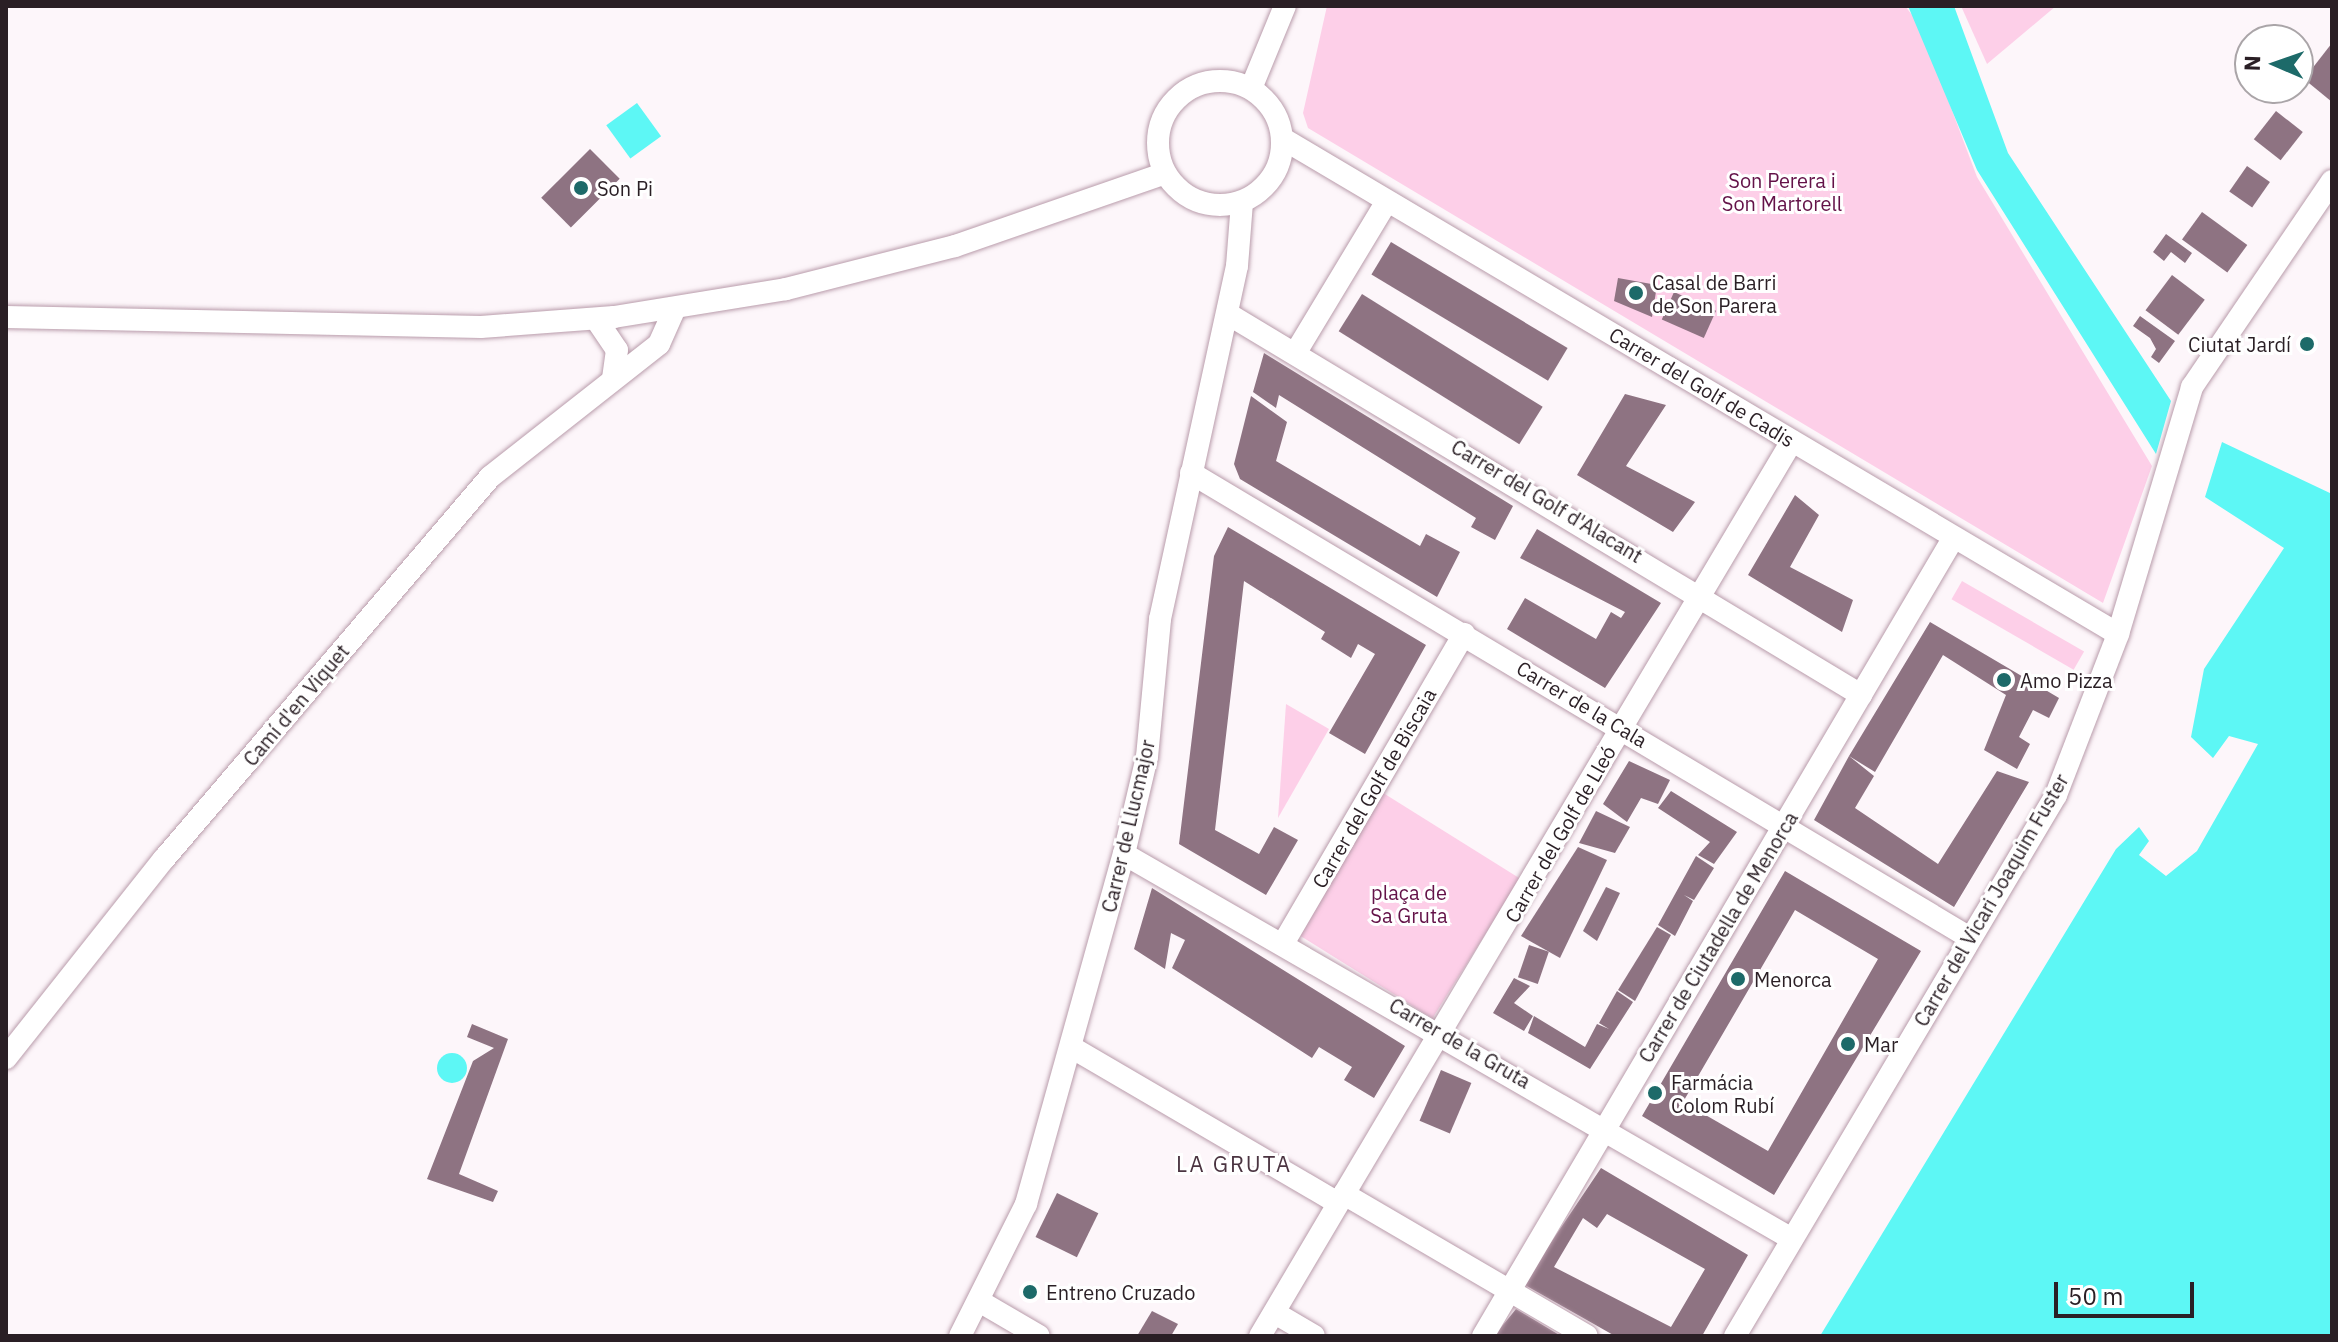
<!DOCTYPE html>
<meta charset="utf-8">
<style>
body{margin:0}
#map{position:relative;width:2338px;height:1342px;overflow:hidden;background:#fdf6fa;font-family:"IBM Plex Sans",sans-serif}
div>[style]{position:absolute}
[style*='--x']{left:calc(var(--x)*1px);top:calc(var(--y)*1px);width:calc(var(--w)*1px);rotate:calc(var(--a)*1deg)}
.green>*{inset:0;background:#fdcfe8;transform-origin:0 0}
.water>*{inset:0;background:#5df7f5;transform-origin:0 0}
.round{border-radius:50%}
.building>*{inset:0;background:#8e7382;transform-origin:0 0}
.roads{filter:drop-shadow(0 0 2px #b99cab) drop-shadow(0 0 2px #b99cab)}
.minor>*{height:22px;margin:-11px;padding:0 11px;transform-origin:11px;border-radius:11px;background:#fff}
.minor>.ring{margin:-11px;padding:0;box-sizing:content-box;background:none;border:22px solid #fff;border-radius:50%}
.dots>*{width:22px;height:22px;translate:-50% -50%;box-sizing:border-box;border:4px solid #fff;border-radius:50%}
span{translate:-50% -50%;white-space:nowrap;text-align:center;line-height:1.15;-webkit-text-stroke:6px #fff;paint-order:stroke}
.park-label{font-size:20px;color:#631248}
.poi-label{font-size:20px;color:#2a1f25}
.left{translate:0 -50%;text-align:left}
.right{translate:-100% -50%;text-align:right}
.street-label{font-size:20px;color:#2a1f25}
.neighbourhood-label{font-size:22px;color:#4b3441;letter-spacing:2px}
.frame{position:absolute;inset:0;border:8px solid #2a1f25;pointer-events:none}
.north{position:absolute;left:2234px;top:24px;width:80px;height:80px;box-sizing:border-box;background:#fff;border:2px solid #aaa5a8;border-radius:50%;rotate:272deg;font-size:22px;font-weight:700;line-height:32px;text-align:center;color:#2a1f25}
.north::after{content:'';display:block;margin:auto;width:28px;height:36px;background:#1d6a69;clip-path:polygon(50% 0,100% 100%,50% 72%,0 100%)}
.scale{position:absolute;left:2054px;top:1282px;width:140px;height:36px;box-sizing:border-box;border:4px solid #2a1f25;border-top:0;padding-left:10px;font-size:24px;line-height:28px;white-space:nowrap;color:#2a1f25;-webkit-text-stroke:6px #fff;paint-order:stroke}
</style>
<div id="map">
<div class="green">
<div style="clip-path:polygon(1327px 6px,1905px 6px,1920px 25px,1977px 177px,2152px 466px,2103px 603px,1308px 128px,1303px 113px)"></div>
<div style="clip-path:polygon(1961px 6px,2056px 6px,1987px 64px)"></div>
<div style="left:1962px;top:581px;width:141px;height:21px;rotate:30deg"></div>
<div style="clip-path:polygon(1286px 704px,1329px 729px,1278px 818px)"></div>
<div style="left:1380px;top:791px;width:165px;height:165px;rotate:32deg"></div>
</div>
<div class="water">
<div style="clip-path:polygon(1908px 6px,1954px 6px,2008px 153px,2171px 401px,2156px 454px,1977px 170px)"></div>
<div style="left:637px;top:103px;width:41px;height:38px;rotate:54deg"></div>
<div style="clip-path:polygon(2222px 442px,2332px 494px,2332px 1336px,1820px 1336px,2116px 849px,2139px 827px,2149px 841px,2139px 855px,2166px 876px,2197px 851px,2258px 744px,2229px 736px,2213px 758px,2191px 737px,2204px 669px,2284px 548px,2205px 497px)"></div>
<div class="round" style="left:437px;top:1053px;width:30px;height:30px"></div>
</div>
<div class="building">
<div style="clip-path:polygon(2332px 43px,2332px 102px,2304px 79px)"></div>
<div style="left:2276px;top:111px;width:34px;height:36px;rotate:38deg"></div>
<div style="left:590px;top:149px;width:42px;height:69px;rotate:45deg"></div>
<div style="left:2247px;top:166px;width:28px;height:31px;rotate:35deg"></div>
<div style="left:2202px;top:212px;width:56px;height:34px;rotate:36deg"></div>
<div style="clip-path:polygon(2166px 234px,2192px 253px,2185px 263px,2171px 252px,2164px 261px,2153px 252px)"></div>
<div style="left:1391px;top:242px;width:206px;height:38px;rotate:31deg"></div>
<div style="left:2172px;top:275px;width:41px;height:44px;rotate:37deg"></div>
<div style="clip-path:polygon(1618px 278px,1657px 285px,1652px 317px,1614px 301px)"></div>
<div style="left:1674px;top:292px;width:46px;height:30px;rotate:24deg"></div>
<div style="left:1362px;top:294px;width:213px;height:44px;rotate:32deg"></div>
<div style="clip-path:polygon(2140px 316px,2175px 341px,2159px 363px,2151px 357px,2156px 349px,2150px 338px,2133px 326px)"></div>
<div style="clip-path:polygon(1264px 353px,1513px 506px,1495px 540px,1471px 527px,1476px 518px,1279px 395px,1276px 408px,1253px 392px)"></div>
<div style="clip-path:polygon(1625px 394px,1666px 405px,1626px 466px,1695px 502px,1673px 532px,1577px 475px)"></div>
<div style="clip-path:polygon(1251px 396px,1287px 422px,1276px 461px,1420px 546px,1426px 534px,1460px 552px,1437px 597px,1240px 479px,1234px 464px)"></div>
<div style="clip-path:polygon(1795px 495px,1819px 515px,1790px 567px,1853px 600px,1842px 632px,1748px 575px)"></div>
<div style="clip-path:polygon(1228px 527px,1426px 645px,1365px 754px,1329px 733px,1375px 654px,1358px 644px,1351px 658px,1321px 639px,1325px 632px,1244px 581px,1215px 830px,1259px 854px,1274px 827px,1298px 840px,1266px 895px,1179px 844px,1214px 556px)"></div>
<div style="clip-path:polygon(1537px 529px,1661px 603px,1605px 688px,1507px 629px,1525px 598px,1596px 639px,1611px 612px,1621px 618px,1625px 612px,1520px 558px)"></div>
<div style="clip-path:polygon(1930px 622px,2059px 698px,2049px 718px,2033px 710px,2019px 737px,2030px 744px,2017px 769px,1984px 750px,2006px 695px,1943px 655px,1875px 772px,1849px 756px,1874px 776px,1855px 808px,1938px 864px,1997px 771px,2029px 782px,1954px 907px,1814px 820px,1849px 756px)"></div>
<div style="clip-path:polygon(1629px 761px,1670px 780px,1658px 804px,1641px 798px,1627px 822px,1603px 804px)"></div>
<div style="clip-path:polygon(1671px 791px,1737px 832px,1714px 864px,1698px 855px,1710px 842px,1658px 808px)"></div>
<div style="clip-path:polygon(1596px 811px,1630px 827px,1615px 853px,1579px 843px)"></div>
<div style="clip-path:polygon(1578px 847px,1607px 860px,1560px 958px,1521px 936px)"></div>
<div style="clip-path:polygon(1696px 856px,1714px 868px,1694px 900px,1684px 895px,1693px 901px,1675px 936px,1658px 925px)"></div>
<div style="clip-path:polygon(evenodd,1785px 871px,1921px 951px,1774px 1195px,1642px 1116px,1785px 871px,1795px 910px,1878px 959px,1768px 1151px,1683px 1102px,1795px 910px)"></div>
<div style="clip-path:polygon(1606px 887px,1620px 893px,1597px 941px,1583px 931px)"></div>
<div style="clip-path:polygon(1152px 888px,1405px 1046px,1374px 1098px,1344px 1080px,1352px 1067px,1319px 1047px,1312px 1058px,1172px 968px,1185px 940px,1171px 933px,1165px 969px,1134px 949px)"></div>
<div style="clip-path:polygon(1657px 927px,1671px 935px,1635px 1001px,1618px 990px)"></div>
<div style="left:1529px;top:945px;width:21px;height:34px;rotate:19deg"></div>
<div style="clip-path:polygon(1514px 978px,1530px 986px,1514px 1003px,1533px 1016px,1524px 1031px,1493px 1013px)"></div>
<div style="clip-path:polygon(1617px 991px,1633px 1002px,1590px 1069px,1528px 1033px,1534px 1016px,1585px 1047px,1597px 1024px,1609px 1029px,1599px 1023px)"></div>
<div style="clip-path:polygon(472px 1024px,508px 1039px,459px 1174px,498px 1191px,493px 1202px,427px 1179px,473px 1061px,494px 1048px,467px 1037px)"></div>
<div style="left:1441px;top:1070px;width:33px;height:55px;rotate:23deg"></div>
<div style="clip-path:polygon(evenodd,1601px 1168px,1748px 1255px,1702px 1336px,1615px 1336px,1523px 1284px,1601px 1168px,1607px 1214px,1705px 1269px,1671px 1327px,1554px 1267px,1583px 1218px,1597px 1228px,1607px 1214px)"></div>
<div style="left:1057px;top:1193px;width:46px;height:49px;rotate:26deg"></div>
<div style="clip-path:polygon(1516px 1309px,1561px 1336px,1494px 1336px)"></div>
<div style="clip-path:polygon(1152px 1311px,1178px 1324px,1171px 1336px,1137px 1336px)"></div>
</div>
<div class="roads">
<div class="minor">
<div class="ring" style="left:1158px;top:81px;width:102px;height:102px"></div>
<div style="--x:1252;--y:86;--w:87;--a:-67.6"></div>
<div style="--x:1285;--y:140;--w:968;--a:30.67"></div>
<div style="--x:1228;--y:314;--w:739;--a:31.04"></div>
<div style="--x:6;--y:317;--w:475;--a:1.2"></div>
<div style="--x:481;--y:327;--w:133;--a:-4.3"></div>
<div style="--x:614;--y:317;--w:174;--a:-9.2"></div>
<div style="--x:786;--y:289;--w:174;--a:-14.3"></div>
<div style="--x:955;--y:246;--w:220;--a:-19.1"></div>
<div style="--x:596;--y:319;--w:37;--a:56"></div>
<div style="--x:617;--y:350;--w:29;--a:98"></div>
<div style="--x:1296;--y:352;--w:176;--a:-58.9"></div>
<div style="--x:1191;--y:473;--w:907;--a:30.83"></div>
<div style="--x:1124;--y:854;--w:771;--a:29.96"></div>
<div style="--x:1284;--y:942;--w:357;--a:-59.7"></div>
<div style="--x:1071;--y:1047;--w:309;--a:30.3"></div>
<div style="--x:6;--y:1058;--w:254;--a:-51.6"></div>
<div style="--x:164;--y:859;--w:502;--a:-49.52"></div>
<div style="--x:490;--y:477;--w:215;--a:-38.2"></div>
<div style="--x:659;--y:344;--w:39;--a:-66"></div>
<div style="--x:1344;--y:1194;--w:876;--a:-59.25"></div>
<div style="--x:979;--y:1301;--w:69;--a:30.3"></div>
<div style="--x:1275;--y:1313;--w:45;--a:30.5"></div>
<div style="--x:960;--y:1336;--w:148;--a:-63.4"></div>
<div style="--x:1026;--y:1204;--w:363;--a:-74.4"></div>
<div style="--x:1124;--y:854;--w:100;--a:-76.7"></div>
<div style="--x:1147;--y:757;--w:139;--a:-84.6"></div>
<div style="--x:1160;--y:619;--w:361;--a:-77.7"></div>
<div style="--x:1237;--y:266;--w:64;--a:-85.5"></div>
<div style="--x:1260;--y:1336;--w:165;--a:-59.4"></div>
<div style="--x:1344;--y:1194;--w:281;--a:30.3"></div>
<div style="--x:1483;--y:1336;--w:927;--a:-59.48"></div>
<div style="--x:1735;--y:1336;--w:629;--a:-59.32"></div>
<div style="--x:2056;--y:795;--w:173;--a:-68.9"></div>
<div style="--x:2118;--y:634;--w:258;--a:-73.3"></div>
<div style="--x:2192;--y:387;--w:249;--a:-55.8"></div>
</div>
</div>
<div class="dots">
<div style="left:581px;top:188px;background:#1d6a69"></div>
<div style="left:1636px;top:293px;background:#1d6a69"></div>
<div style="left:2307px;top:344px;background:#1d6a69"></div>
<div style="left:2004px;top:680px;background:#1d6a69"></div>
<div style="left:1738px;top:979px;background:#1d6a69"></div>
<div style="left:1848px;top:1044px;background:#1d6a69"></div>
<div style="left:1655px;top:1093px;background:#1d6a69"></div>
<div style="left:1030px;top:1292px;background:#1d6a69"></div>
</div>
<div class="park-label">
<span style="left:1782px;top:192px">Son Perera i<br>Son Martorell</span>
<span style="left:1409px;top:904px">plaça de<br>Sa Gruta</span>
</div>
<div class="poi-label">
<span class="left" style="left:597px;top:188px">Son Pi</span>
<span class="left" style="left:1652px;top:294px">Casal de Barri<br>de Son Parera</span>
<span class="right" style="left:2291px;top:344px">Ciutat Jardí</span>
<span class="left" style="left:2020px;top:680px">Amo Pizza</span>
<span class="left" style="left:1754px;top:979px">Menorca</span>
<span class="left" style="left:1864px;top:1044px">Mar</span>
<span class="left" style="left:1671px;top:1094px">Farmácia<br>Colom Rubí</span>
<span class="left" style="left:1046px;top:1292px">Entreno Cruzado</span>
</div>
<div class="street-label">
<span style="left:1702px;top:387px;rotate:31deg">Carrer del Golf de Cadis</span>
<span style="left:1547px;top:501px;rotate:31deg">Carrer del Golf d'Alacant</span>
<span style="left:1582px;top:704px;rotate:31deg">Carrer de la Cala</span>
<span style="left:296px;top:705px;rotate:-50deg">Camí d'en Viquet</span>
<span style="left:1374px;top:788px;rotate:-60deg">Carrer del Golf de Biscaia</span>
<span style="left:1128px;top:826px;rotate:-77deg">Carrer de Llucmajor</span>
<span style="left:1560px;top:834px;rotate:-60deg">Carrer del Golf de Lleó</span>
<span style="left:1991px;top:900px;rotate:-60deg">Carrer del Vicari Joaquim Fuster</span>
<span style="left:1718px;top:937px;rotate:-59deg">Carrer de Ciutadella de Menorca</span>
<span style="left:1460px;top:1043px;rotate:30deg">Carrer de la Gruta</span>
</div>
<div class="neighbourhood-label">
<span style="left:1234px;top:1164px">LA GRUTA</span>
</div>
<div class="frame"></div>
<div class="north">N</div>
<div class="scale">50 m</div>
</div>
